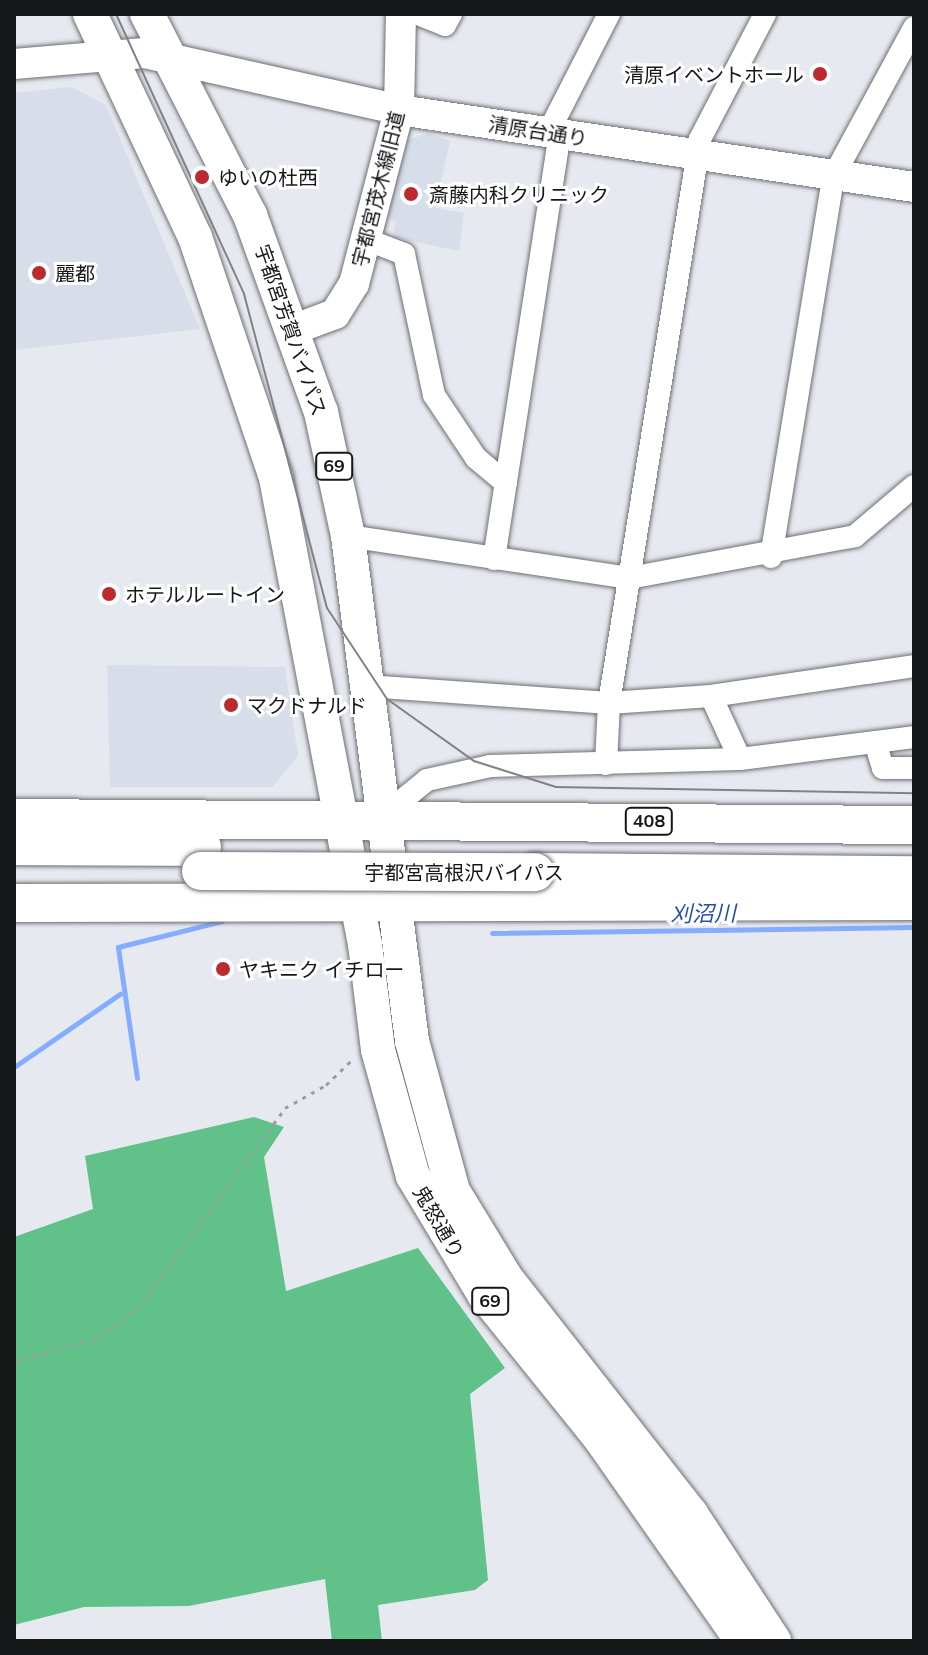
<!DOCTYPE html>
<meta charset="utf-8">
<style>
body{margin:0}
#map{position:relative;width:928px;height:1655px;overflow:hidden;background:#e6e9ef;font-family:Mulish,"Noto Sans JP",sans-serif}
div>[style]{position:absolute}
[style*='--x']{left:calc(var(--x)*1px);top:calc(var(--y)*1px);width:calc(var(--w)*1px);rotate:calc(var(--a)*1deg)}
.built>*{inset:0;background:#d7deea}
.forest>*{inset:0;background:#60c289}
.stream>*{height:5px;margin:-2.5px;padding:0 2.5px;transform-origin:2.5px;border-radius:2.5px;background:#84adfd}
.path>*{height:3px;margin-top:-1.5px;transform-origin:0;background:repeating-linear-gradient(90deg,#9a9ca1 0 4px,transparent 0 10px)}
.roads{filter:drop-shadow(0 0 2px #6c6f73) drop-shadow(0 0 2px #6c6f73)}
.street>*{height:22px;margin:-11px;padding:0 11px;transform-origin:11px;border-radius:11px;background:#fff}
.secondary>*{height:30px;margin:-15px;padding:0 15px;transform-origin:15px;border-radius:15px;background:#fff}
.primary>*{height:34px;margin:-17px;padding:0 17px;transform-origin:17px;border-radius:17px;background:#fff}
.highway>*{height:38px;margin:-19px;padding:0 19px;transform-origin:19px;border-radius:19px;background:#fff}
.tram>*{height:2px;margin:-1px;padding:0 1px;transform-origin:1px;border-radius:1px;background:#808286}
.bridges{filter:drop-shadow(0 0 2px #6c6f73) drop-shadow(0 0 2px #6c6f73)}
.highway-bridge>*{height:38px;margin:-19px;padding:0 19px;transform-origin:19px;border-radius:19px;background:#fff}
.dots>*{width:22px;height:22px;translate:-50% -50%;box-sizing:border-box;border:4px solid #fff;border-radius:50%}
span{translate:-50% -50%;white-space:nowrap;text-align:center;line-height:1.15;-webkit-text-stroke:6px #fff;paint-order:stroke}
.shield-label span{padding:2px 6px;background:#fff;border:2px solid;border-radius:6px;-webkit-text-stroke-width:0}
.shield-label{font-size:18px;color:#161719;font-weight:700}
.poi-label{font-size:20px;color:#161719}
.right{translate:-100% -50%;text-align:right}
.left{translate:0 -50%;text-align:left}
.street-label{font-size:20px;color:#161719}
.water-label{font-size:22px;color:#2650ac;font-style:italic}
.frame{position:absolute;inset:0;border:16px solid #161719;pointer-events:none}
</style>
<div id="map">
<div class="built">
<div style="clip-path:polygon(72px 87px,106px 105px,200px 329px,14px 350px,14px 93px)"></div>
<div style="clip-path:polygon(428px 133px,450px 141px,435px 208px,464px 213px,459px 251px,393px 237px,396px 221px,378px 214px,406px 141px)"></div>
<div style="clip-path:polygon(107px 665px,285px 667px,298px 756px,272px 787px,110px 787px)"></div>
</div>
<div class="forest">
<div style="clip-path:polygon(254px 1117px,284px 1127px,264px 1157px,286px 1291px,418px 1248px,505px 1368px,470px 1394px,488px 1580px,475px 1590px,378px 1605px,382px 1641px,332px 1641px,325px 1579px,189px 1606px,84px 1607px,14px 1625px,14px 1237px,93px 1209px,85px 1156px)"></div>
</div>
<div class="stream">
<div style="--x:492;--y:933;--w:422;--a:-0.8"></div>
<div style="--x:14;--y:1067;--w:129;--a:-34.6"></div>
<div style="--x:137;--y:1078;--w:132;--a:-98.3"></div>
<div style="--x:118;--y:947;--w:107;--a:-14"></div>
</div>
<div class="path">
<div style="--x:14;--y:1362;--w:87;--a:-15.9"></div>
<div style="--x:98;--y:1338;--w:49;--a:-36.6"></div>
<div style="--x:137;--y:1309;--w:250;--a:-53.6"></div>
<div style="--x:285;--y:1108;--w:47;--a:-29.3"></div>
<div style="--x:326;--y:1085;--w:40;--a:-44"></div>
</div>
<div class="roads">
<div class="street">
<div style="--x:418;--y:14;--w:29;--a:22"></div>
<div style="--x:445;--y:25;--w:13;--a:-61"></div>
<div style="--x:548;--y:133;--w:134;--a:-62.9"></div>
<div style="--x:365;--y:239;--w:42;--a:21"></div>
<div style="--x:404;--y:254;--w:144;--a:78"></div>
<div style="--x:434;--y:395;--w:76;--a:56.3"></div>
<div style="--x:476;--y:458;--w:39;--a:40"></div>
<div style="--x:348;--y:536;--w:284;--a:8.5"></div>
<div style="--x:629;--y:578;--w:230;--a:-10.5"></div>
<div style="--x:855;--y:536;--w:77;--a:-40.3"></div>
<div style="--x:771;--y:557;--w:385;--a:-80.7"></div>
<div style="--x:833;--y:177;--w:170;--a:-61.5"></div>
<div style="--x:494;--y:559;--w:429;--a:-81.2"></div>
<div style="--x:367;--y:686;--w:243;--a:4"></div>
<div style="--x:609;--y:703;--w:102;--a:-3.9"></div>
<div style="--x:711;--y:696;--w:205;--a:-8.4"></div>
<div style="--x:711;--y:696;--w:69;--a:65.3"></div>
<div style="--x:875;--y:742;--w:27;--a:73"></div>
<div style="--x:883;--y:768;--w:31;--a:0"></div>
<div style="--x:606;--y:764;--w:61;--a:-87.2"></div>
<div style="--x:609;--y:703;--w:571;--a:-80.83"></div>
<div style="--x:700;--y:139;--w:141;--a:-62.5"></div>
<div style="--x:384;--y:815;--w:55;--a:-39.1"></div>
<div style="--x:427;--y:780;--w:65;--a:-12.5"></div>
<div style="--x:490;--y:766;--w:250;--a:-1.6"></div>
<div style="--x:740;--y:759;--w:175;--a:-7.2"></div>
</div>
<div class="secondary">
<div style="--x:14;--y:64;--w:131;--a:-4.8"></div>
<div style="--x:145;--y:53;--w:260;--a:12.6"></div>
<div style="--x:399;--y:110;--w:521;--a:8.5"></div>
<div style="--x:295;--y:329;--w:43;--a:-20.6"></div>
<div style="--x:335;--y:314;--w:36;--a:-58"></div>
<div style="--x:354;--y:284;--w:180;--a:-75.5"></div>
<div style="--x:399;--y:110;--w:96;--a:-88.8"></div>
</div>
<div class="primary">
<div style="--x:90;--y:14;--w:246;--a:64.8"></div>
<div style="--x:195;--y:237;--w:254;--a:71.4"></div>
<div style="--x:276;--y:478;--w:474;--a:79.2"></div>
<div style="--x:365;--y:944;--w:107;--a:83"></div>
<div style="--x:378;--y:1050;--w:131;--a:74.5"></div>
<div style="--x:413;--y:1176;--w:138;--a:59"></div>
<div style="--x:484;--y:1294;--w:185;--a:51.1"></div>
<div style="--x:600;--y:1438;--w:248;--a:55"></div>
<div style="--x:147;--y:14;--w:226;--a:62.9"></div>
<div style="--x:250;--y:215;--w:209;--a:70.2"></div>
<div style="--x:321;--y:412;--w:127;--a:77.7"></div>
<div style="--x:348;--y:536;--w:509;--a:82.78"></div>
<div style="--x:412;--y:1041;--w:156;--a:74.7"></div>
<div style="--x:453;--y:1191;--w:102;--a:58.7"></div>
<div style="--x:506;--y:1278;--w:300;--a:51.9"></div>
<div style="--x:691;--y:1514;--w:152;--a:56.8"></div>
</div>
<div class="highway">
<div style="--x:14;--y:818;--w:900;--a:0.45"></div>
<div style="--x:14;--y:846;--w:188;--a:0.3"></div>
<div style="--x:535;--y:872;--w:379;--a:0.5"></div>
<div style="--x:14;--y:903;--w:900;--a:-0.13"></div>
</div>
</div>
<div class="tram">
<div style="--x:116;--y:14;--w:308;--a:65.4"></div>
<div style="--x:244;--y:294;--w:325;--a:75.2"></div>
<div style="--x:327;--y:608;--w:109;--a:56.6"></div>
<div style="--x:387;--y:699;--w:107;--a:35.5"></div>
<div style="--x:474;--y:761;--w:86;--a:17.6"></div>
<div style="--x:556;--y:787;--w:358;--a:1"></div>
</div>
<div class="bridges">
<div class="highway-bridge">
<div style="--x:201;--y:871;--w:334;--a:0.2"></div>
</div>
</div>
<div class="dots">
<div style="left:820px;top:74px;background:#ba2a2e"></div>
<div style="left:202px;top:177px;background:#ba2a2e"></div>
<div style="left:411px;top:194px;background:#ba2a2e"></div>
<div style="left:39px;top:273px;background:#ba2a2e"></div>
<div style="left:109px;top:594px;background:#ba2a2e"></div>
<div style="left:231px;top:705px;background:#ba2a2e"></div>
<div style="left:223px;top:969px;background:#ba2a2e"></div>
</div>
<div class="shield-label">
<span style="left:334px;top:466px">69</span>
<span style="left:649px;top:821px">408</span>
<span style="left:490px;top:1301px">69</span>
</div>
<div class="poi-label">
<span class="right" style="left:804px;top:74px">清原イベントホール</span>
<span class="left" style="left:218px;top:177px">ゆいの杜西</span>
<span class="left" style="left:429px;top:194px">斎藤内科クリニック</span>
<span class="left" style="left:55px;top:273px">麗都</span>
<span class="left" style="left:125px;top:594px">ホテルルートイン</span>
<span class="left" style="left:247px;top:705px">マクドナルド</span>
<span class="left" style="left:239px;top:969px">ヤキニク イチロー</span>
</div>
<div class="street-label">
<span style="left:538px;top:131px;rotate:9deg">清原台通り</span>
<span style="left:378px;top:189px;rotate:-76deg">宇都宮茂木線旧道</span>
<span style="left:291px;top:330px;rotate:71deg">宇都宮芳賀バイパス</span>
<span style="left:464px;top:872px">宇都宮高根沢バイパス</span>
<span style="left:439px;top:1222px;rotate:60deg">鬼怒通り</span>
</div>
<div class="water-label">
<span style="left:703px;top:914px;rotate:-1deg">刈沼川</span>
</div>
<div class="frame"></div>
</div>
